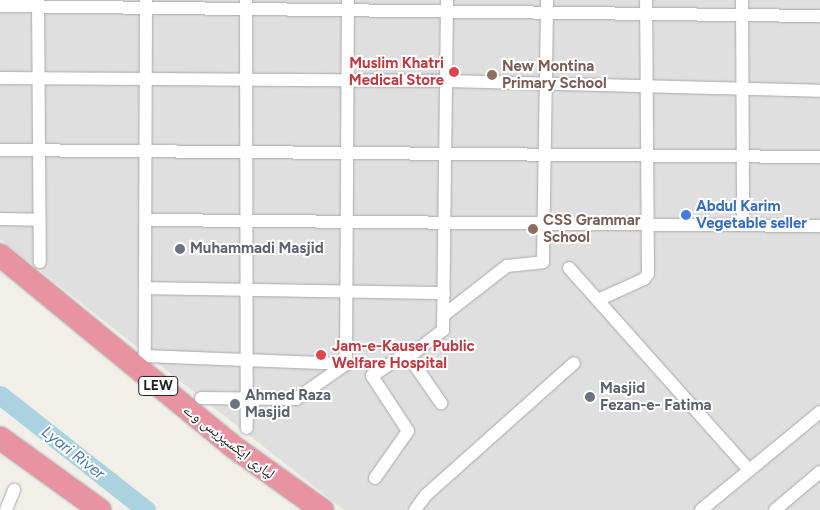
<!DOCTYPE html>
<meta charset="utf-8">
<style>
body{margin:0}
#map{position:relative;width:820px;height:510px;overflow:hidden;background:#f2efe9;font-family:Figtree,"Noto Naskh Arabic",sans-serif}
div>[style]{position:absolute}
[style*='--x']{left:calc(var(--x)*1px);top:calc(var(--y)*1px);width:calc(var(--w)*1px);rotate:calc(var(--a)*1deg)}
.residential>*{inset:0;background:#e0dfdf}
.river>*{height:19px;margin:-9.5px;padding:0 9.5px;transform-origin:9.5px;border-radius:9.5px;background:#aad3df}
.roads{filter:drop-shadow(0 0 1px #a9a9a9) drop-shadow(0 0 1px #a9a9a9)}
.street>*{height:12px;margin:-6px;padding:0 6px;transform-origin:6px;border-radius:6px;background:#fff}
.highway>*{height:22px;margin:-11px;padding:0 11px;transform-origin:11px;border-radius:11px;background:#e892a2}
.dots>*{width:14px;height:14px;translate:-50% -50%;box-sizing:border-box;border:2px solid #fff;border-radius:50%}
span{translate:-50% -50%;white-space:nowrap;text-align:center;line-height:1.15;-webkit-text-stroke:4px #fff;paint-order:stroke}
.shield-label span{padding:1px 4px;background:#fff;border:1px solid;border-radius:4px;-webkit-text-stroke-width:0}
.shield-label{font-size:14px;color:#222;font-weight:700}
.health-label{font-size:15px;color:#be3a42;font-weight:700}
.right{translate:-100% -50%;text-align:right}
.left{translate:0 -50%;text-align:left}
.education-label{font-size:15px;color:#785e54;font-weight:700}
.shop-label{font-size:15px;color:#366cbe;font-weight:700}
.worship-label{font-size:15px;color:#5b616d;font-weight:700}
.street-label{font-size:15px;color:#222}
.water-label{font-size:16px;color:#4a7aab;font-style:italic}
</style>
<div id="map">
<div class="residential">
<div style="clip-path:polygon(0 0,820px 0,820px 510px,344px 510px,0 239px)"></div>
</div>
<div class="river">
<div style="--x:0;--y:395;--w:186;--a:38.2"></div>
</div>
<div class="roads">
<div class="street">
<div style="--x:38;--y:0;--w:262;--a:89.6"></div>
<div style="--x:146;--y:0;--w:356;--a:90.2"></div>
<div style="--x:145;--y:356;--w:201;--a:2.3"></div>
<div style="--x:246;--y:0;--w:428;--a:89.9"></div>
<div style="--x:742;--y:0;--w:225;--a:89.7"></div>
<div style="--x:0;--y:6;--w:820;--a:0.7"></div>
<div style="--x:0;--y:78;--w:447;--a:0.4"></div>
<div style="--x:447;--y:81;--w:373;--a:1.5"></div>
<div style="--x:0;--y:150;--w:820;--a:0.49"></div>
<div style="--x:0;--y:219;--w:39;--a:1"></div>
<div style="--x:146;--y:220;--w:674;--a:0.51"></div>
<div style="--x:569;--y:268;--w:271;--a:48.3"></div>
<div style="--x:145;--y:288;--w:299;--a:1"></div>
<div style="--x:598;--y:300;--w:51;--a:-24.5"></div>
<div style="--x:644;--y:279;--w:6;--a:-51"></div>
<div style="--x:648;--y:274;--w:274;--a:-90.4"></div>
<div style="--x:444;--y:315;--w:80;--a:-37.9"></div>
<div style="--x:507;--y:266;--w:36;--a:-6"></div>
<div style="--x:543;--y:262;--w:262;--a:-89.1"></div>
<div style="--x:407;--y:354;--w:60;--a:55.2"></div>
<div style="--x:346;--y:364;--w:364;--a:-89.7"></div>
<div style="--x:201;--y:398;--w:95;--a:0.6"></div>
<div style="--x:296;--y:399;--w:61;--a:-35"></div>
<div style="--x:375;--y:478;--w:57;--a:-54.9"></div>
<div style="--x:408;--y:431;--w:66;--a:-123.2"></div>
<div style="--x:372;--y:376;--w:30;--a:-34"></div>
<div style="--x:397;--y:359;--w:19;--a:-21"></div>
<div style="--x:415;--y:352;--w:36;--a:-38"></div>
<div style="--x:443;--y:330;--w:330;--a:-89.3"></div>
<div style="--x:6;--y:510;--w:22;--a:-68"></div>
<div style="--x:415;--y:510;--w:19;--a:-54"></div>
<div style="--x:426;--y:495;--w:198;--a:-41.7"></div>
<div style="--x:701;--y:510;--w:154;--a:-39.5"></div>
<div style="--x:775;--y:510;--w:59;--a:-40.2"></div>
</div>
<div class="highway">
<div style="--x:0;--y:255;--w:299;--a:39.4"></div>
<div style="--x:231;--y:445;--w:112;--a:35.5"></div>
<div style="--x:0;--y:438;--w:123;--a:35.8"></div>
</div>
</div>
<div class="dots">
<div style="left:454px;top:72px;background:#e0444e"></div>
<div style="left:492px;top:75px;background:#8d6e63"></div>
<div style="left:686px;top:215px;background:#3f7fe0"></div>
<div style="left:533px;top:229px;background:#8d6e63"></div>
<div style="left:180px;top:249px;background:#6b7280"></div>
<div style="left:321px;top:355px;background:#e0444e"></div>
<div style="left:590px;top:397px;background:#6b7280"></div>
<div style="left:235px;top:404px;background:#6b7280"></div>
</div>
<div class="shield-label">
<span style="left:158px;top:386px">LEW</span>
</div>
<div class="health-label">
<span class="right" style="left:444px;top:72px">Muslim Khatri<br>Medical Store</span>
<span class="left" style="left:332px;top:355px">Jam-e-Kauser Public<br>Welfare Hospital</span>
</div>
<div class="education-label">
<span class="left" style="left:502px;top:75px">New Montina<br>Primary School</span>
<span class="left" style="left:543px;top:229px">CSS Grammar<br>School</span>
</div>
<div class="shop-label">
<span class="left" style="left:696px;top:215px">Abdul Karim<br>Vegetable seller</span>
</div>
<div class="worship-label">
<span class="left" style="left:190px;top:249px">Muhammadi Masjid</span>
<span class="left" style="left:600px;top:397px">Masjid<br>Fezan-e- Fatima</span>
<span class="left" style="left:245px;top:404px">Ahmed Raza<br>Masjid</span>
</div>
<div class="street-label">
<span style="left:229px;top:442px;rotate:38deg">لیاری ایکسپریس وے</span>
</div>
<div class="water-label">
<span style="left:73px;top:453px;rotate:38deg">Lyari River</span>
</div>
</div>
